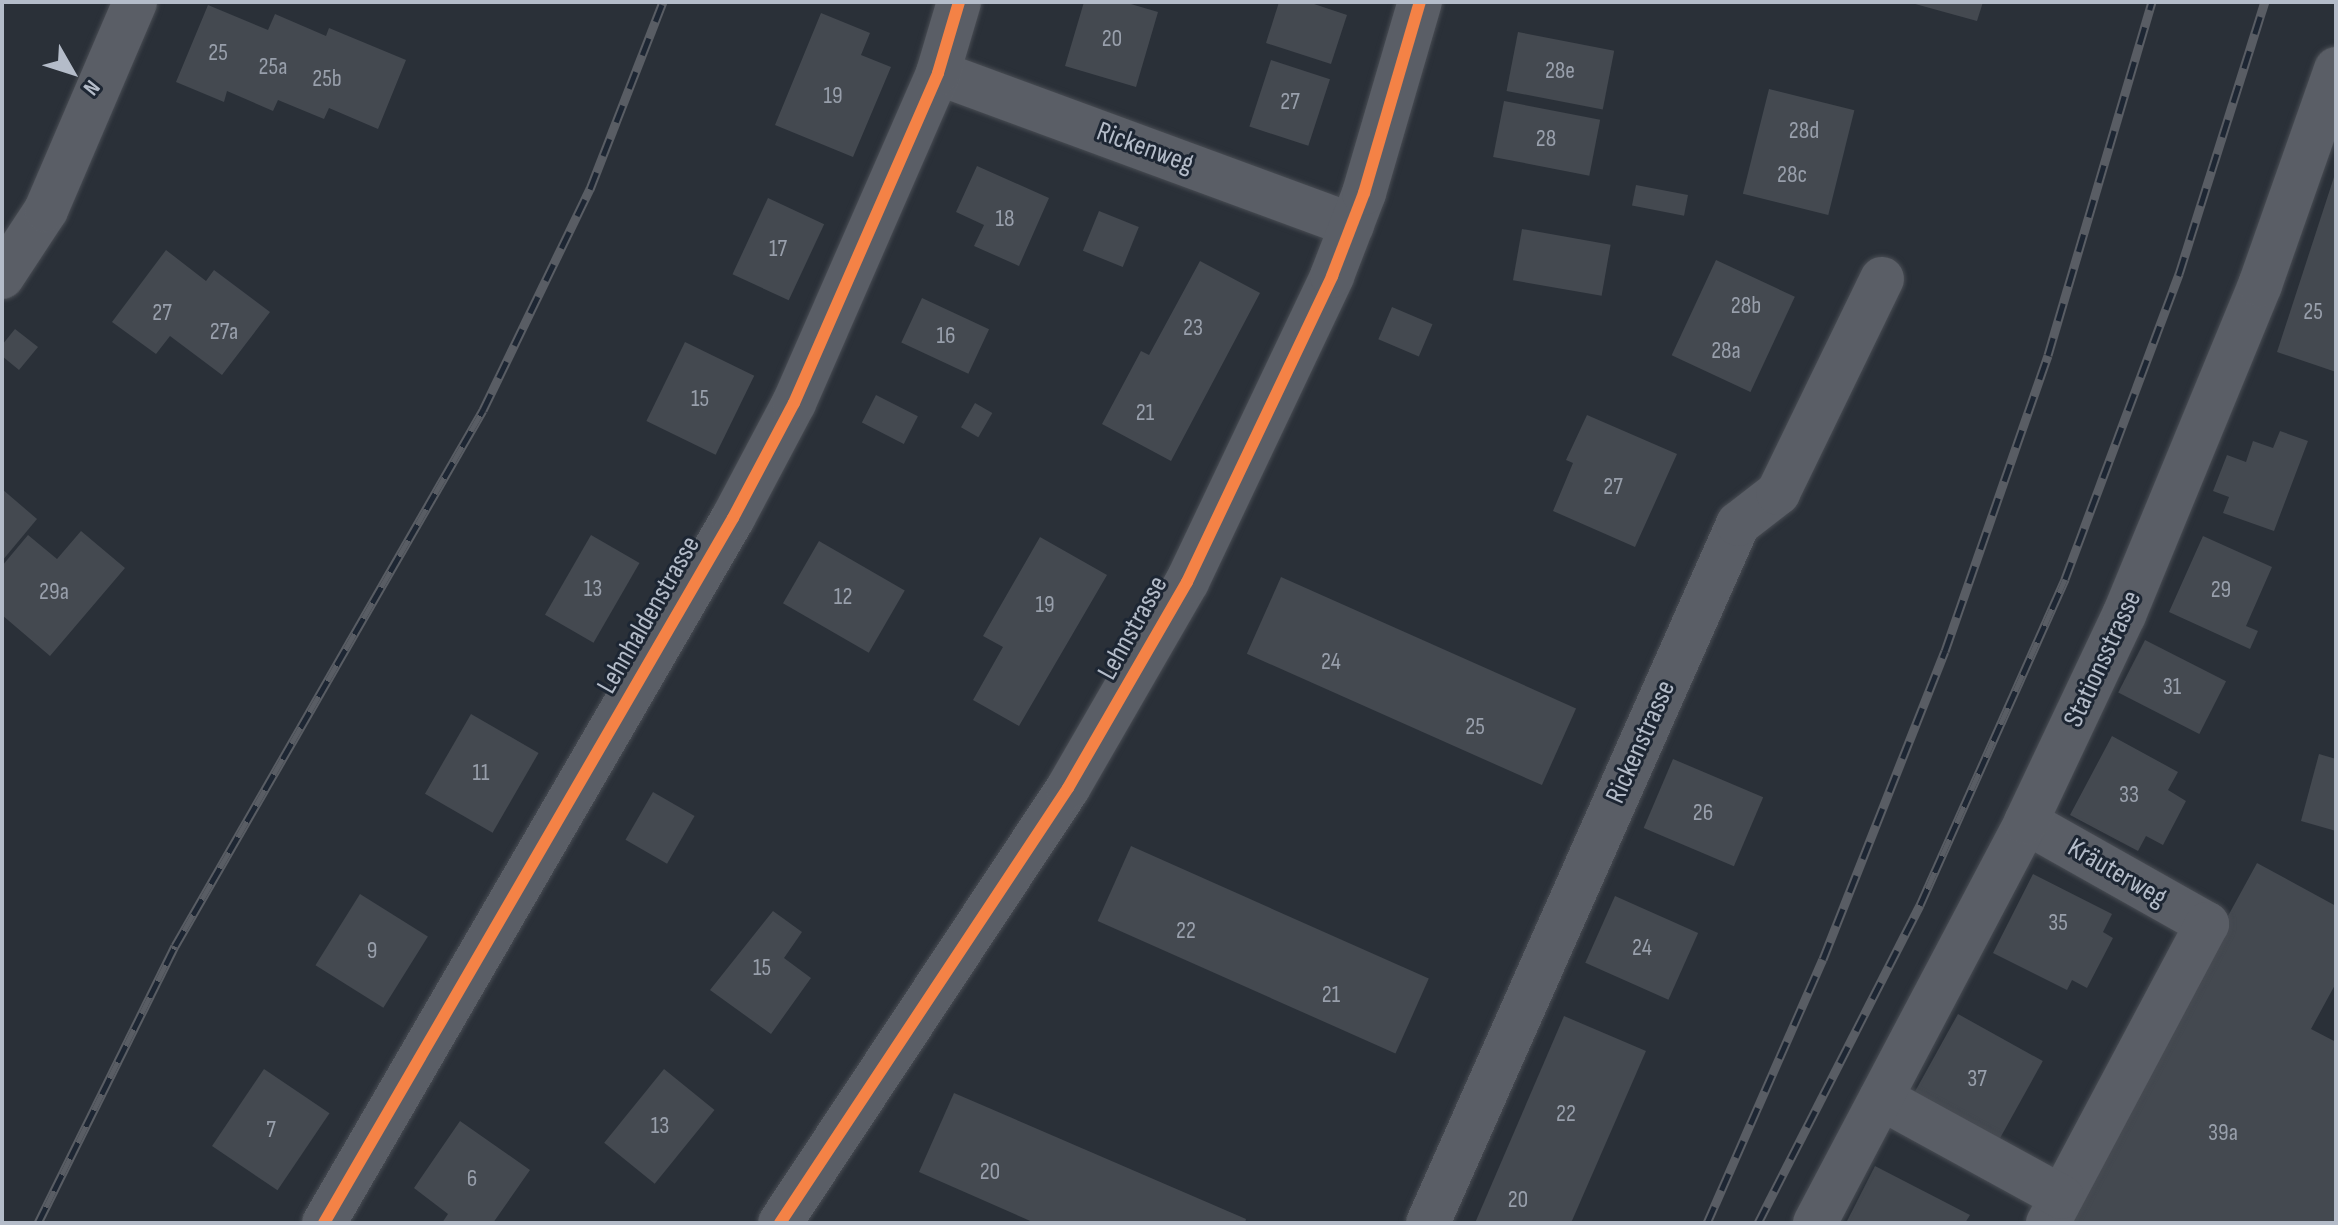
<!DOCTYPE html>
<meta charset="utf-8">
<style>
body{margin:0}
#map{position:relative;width:2338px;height:1225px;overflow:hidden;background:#2a3038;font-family:"Sofia Sans Condensed",sans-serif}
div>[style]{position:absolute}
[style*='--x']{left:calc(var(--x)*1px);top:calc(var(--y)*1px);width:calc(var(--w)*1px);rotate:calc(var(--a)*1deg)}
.building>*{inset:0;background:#444950;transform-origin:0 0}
.roads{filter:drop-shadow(0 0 2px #484c53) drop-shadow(0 0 2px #484c53)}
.minor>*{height:44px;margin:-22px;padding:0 22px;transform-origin:22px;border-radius:22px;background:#5a5e66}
.rail>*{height:9px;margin-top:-4.5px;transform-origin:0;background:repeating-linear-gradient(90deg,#1d2633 0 18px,#595d64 0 36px);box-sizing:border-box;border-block:2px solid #595d64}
.cycleway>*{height:12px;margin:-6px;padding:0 6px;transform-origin:6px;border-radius:6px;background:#f48246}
span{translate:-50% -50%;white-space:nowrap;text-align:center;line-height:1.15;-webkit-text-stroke:6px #1d2633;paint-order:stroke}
.number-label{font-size:24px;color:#989fab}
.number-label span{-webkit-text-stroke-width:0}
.street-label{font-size:28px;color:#b4bcc9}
.frame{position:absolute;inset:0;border:4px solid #b4bcc9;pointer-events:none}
.north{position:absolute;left:32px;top:32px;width:80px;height:80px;-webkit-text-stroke:6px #1d2633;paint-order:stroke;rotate:129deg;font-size:22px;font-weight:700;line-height:32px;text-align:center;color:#b4bcc9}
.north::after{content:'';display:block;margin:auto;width:28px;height:36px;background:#b4bcc9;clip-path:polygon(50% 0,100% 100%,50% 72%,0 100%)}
</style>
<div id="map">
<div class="building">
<div style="clip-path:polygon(1084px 2px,1124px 2px,1158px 12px,1136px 87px,1065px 66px)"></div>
<div style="clip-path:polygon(1279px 2px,1308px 2px,1347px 15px,1331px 64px,1266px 43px)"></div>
<div style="clip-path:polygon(1908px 2px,1983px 2px,1977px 21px)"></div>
<div style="clip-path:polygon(208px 5px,268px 30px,275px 14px,326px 36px,329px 28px,406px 60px,378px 129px,329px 108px,324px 119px,278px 100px,273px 111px,227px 91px,224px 102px,176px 82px)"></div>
<div style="clip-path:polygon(821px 13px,870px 33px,861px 55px,891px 67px,853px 157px,775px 125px)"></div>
<div style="left:1518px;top:32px;width:98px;height:60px;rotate:11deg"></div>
<div style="left:1271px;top:60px;width:62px;height:70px;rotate:18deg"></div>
<div style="left:1769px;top:89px;width:88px;height:108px;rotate:14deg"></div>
<div style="left:1504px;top:101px;width:98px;height:57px;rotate:11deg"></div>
<div style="clip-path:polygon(977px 166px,1049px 198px,1019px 266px,974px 246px,984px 225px,956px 212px)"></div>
<div style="clip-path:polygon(2335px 174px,2336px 174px,2336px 372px,2277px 352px)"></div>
<div style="left:1636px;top:185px;width:53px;height:21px;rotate:11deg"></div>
<div style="left:768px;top:198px;width:62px;height:84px;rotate:25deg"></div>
<div style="left:1099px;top:211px;width:43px;height:43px;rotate:22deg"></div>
<div style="left:1522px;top:229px;width:90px;height:52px;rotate:10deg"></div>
<div style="clip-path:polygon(166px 250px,206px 281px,214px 270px,270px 312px,222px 375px,170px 336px,156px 354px,112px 322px)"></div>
<div style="left:1716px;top:260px;width:87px;height:105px;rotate:25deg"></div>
<div style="clip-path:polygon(1200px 261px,1260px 293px,1171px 461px,1102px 424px,1141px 351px,1149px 355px)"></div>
<div style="left:922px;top:298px;width:74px;height:49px;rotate:25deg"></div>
<div style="left:1392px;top:307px;width:44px;height:35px;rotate:23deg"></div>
<div style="clip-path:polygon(15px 329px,38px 347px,19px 370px,2px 356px,2px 345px)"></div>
<div style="left:685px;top:342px;width:77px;height:88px;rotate:26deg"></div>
<div style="left:876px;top:395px;width:47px;height:31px;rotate:27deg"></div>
<div style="left:975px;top:403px;width:20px;height:28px;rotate:30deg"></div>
<div style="clip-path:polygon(1587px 415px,1677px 454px,1635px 547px,1553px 511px,1573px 463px,1566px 460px)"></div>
<div style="clip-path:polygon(2280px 431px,2308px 441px,2274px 531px,2223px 513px,2229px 497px,2213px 491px,2227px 455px,2246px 462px,2253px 441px,2273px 448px)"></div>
<div style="clip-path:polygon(2px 489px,37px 519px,2px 561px)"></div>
<div style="clip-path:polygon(81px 531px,125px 568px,50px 656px,2px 615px,2px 566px,28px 535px,57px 559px)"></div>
<div style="left:591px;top:535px;width:56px;height:92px;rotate:30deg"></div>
<div style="clip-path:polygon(2203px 536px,2272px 567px,2246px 626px,2258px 631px,2250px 649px,2169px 612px)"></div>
<div style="clip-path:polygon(1040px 537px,1107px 575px,1019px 726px,973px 700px,1003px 647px,983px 636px)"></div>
<div style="left:819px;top:541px;width:99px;height:72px;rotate:30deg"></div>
<div style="left:1281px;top:577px;width:323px;height:84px;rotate:24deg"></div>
<div style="left:2145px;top:640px;width:91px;height:59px;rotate:27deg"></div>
<div style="left:471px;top:714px;width:78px;height:92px;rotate:30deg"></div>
<div style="clip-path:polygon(2112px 736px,2178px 772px,2168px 790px,2186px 801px,2163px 845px,2146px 836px,2138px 851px,2070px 815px)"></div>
<div style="clip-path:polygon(2319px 754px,2336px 759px,2336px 831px,2301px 821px)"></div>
<div style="left:1673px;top:759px;width:98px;height:75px;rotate:23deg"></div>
<div style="left:653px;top:792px;width:48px;height:55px;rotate:30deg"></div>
<div style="left:1131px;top:846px;width:326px;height:82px;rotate:24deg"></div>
<div style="clip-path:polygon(2257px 863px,2336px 906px,2336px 983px,2311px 1029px,2336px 1042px,2336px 1223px,2060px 1223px)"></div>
<div style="clip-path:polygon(2033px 874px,2112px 914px,2103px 932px,2113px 938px,2087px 988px,2072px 980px,2067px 990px,1993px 953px)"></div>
<div style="left:360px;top:894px;width:80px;height:84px;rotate:32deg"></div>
<div style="left:1615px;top:896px;width:91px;height:73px;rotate:24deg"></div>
<div style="clip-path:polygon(773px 911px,802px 932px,784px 958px,811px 978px,771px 1034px,710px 990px)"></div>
<div style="left:1958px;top:1014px;width:97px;height:95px;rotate:29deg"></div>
<div style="clip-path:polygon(1564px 1016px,1646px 1051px,1571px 1223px,1475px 1223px)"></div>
<div style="left:264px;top:1069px;width:79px;height:93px;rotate:34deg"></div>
<div style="left:664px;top:1069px;width:65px;height:95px;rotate:39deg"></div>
<div style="clip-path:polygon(954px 1093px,1246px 1219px,1245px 1223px,1035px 1223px,919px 1172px)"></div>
<div style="clip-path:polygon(460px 1121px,530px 1170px,493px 1223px,442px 1223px,448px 1214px,414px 1188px)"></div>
<div style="clip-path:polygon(1875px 1166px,1970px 1215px,1965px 1223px,1846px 1223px)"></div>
</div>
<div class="roads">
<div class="minor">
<div style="--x:938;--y:73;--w:441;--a:20.2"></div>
<div style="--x:2;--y:277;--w:80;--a:-56.7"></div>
<div style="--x:46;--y:210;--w:226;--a:-66.8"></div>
<div style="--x:2026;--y:822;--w:208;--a:29.4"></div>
<div style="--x:2207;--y:924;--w:339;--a:118"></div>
<div style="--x:1881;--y:1098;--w:206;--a:28.7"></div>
<div style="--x:324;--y:1223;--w:815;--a:-59.88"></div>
<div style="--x:733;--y:518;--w:130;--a:-62.1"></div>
<div style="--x:794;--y:403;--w:360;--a:-66.4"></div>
<div style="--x:938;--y:73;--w:74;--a:-73.5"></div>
<div style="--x:780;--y:1223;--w:522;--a:-56.49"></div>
<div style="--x:1068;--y:788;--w:238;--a:-60"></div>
<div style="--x:1187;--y:582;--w:339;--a:-64.6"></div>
<div style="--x:1332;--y:276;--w:89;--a:-68.9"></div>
<div style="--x:1364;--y:193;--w:199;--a:-73.7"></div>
<div style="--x:1428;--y:1223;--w:765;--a:-66.08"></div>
<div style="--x:1738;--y:524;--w:51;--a:-37.8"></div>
<div style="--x:1778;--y:493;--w:238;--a:-64.1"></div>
<div style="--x:1815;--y:1223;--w:453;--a:-62.2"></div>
<div style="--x:2026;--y:822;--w:229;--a:-64.7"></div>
<div style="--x:2124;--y:615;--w:357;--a:-67.6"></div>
<div style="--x:2260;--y:285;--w:229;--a:-70.6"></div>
</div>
</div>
<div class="rail">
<div style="--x:38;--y:1223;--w:309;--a:-63.7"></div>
<div style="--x:175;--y:946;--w:618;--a:-60.12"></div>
<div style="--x:483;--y:410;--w:246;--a:-64.2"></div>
<div style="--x:590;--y:189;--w:201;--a:-68.7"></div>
<div style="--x:1707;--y:1223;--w:288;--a:-66.3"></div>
<div style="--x:1823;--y:959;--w:331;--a:-68.4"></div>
<div style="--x:1945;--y:651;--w:313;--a:-70.8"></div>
<div style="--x:2048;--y:355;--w:368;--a:-73.6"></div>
<div style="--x:1758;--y:1223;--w:357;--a:-63"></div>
<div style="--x:1920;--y:905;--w:357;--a:-66"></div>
<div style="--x:2065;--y:579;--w:326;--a:-69.5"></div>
<div style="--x:2179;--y:274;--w:285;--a:-72.5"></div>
</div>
<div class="cycleway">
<div style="--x:324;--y:1223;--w:815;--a:-59.88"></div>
<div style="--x:733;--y:518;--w:130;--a:-62.1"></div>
<div style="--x:794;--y:403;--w:360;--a:-66.4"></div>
<div style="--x:938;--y:73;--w:74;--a:-73.5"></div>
<div style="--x:780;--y:1223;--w:522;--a:-56.49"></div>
<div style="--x:1068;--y:788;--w:238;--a:-60"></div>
<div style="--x:1187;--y:582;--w:339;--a:-64.6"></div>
<div style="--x:1332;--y:276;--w:89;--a:-68.9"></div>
<div style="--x:1364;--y:193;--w:199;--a:-73.7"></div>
</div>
<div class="number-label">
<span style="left:1112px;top:39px">20</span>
<span style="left:218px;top:53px">25</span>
<span style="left:273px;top:67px">25a</span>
<span style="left:1560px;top:71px">28e</span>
<span style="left:327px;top:79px">25b</span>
<span style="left:833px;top:96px">19</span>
<span style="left:1290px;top:102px">27</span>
<span style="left:1804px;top:131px">28d</span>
<span style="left:1546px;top:139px">28</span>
<span style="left:1792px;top:175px">28c</span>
<span style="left:1005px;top:219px">18</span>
<span style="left:778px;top:249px">17</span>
<span style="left:1746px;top:306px">28b</span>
<span style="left:2313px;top:312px">25</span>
<span style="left:162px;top:313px">27</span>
<span style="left:1193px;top:328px">23</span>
<span style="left:224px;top:332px">27a</span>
<span style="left:946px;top:336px">16</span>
<span style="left:1726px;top:351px">28a</span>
<span style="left:700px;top:399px">15</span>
<span style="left:1145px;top:413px">21</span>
<span style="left:1613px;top:487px">27</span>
<span style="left:593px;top:589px">13</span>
<span style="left:2221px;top:590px">29</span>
<span style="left:54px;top:592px">29a</span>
<span style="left:843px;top:597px">12</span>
<span style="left:1045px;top:605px">19</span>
<span style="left:1331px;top:662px">24</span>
<span style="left:2172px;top:687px">31</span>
<span style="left:1475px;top:727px">25</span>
<span style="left:481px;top:773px">11</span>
<span style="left:2129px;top:795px">33</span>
<span style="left:1703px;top:813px">26</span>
<span style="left:2058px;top:923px">35</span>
<span style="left:1186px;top:931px">22</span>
<span style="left:1642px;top:948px">24</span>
<span style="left:372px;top:951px">9</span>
<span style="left:762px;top:968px">15</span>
<span style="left:1331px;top:995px">21</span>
<span style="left:1977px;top:1079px">37</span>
<span style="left:1566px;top:1114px">22</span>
<span style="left:660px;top:1126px">13</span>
<span style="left:271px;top:1130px">7</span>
<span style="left:2223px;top:1133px">39a</span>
<span style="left:990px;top:1172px">20</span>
<span style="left:472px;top:1179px">6</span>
<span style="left:1518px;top:1200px">20</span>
</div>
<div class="street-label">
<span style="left:1145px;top:148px;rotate:20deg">Rickenweg</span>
<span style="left:649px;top:615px;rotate:-60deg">Lehnhaldenstrasse</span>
<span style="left:1133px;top:628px;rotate:-61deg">Lehnstrasse</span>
<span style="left:2103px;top:659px;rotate:-65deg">Stationsstrasse</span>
<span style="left:1641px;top:742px;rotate:-66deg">Rickenstrasse</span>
<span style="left:2117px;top:873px;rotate:30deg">Kräuterweg</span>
</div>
<div class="frame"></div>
<div class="north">N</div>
</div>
